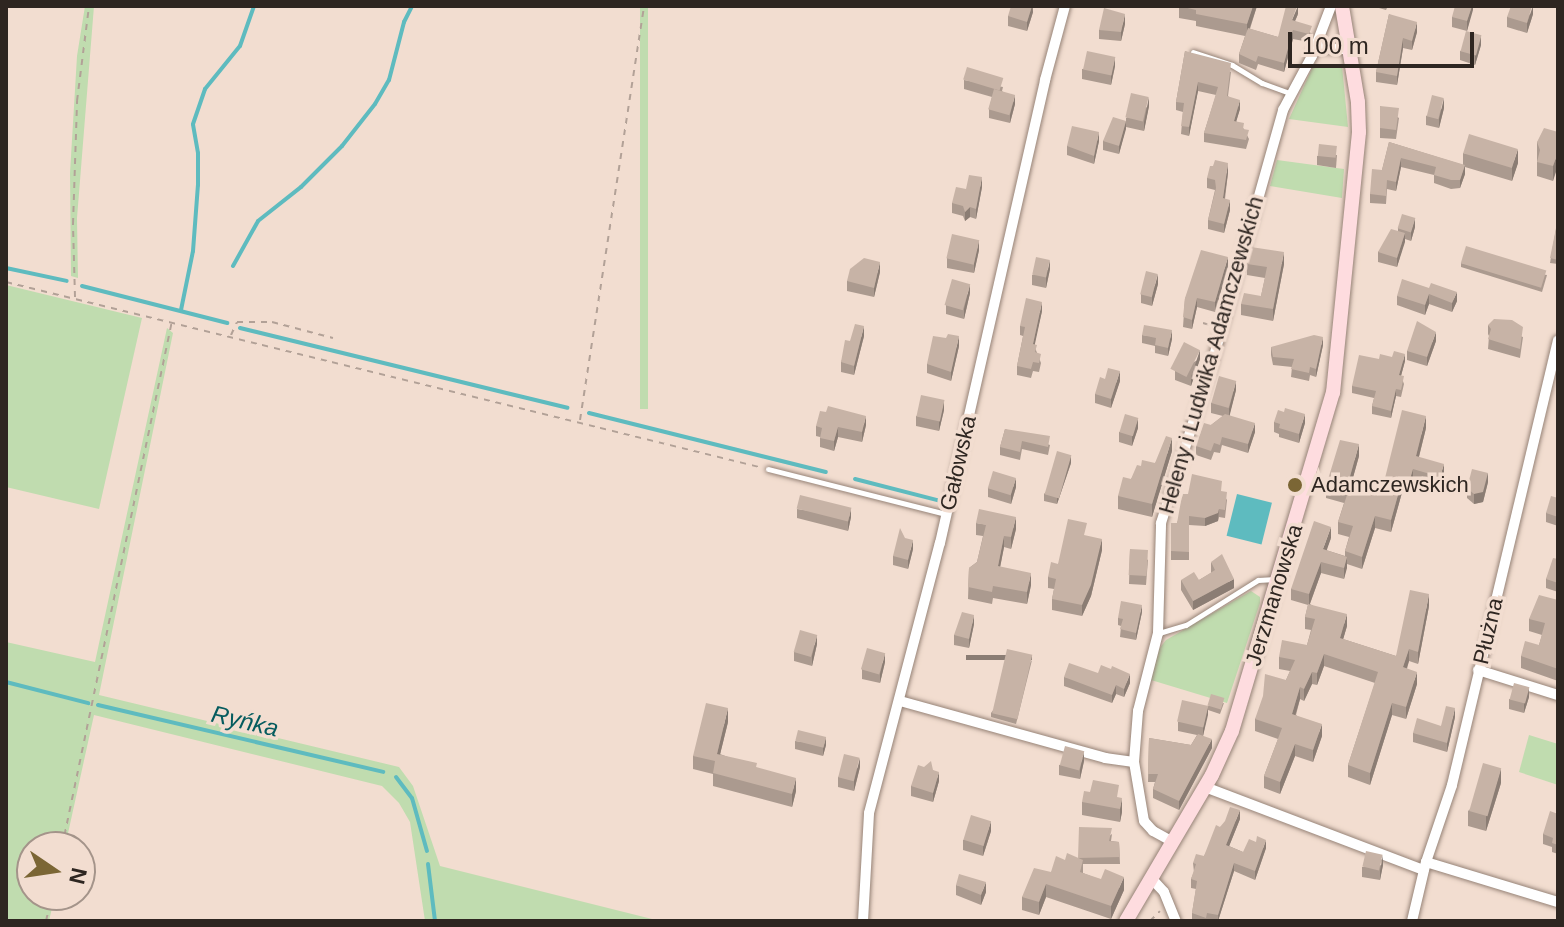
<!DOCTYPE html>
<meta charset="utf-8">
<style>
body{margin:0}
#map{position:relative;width:1564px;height:927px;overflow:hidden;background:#f2ddd0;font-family:Arial,sans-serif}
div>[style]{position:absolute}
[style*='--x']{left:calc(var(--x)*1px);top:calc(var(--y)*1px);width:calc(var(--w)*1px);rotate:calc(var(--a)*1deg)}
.green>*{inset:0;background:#c0dcaf;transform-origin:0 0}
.water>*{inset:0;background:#5ebbbf;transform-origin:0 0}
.stream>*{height:4px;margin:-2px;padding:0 2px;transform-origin:2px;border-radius:2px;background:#5ebbbf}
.path>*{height:2px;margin-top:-1px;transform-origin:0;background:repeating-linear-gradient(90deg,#b2a197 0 6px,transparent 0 12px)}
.roads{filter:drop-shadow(0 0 2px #968377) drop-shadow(0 0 2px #968377)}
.lane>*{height:5px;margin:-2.5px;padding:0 2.5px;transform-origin:2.5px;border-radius:2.5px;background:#fff}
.street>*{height:10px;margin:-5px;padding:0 5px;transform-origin:5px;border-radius:5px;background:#fff}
.secondary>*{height:14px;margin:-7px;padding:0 7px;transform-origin:7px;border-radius:7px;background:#fedcdf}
.wall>*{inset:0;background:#ab9a8f}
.shaded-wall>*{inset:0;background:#8b7d74;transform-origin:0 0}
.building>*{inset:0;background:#c7b3a6;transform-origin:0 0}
.dots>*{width:22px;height:22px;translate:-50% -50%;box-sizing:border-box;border:4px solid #f2ddd0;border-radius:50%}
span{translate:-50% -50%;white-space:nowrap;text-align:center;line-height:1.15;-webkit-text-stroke:7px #f2ddd0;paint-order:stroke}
.street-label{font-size:22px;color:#2e2621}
.poi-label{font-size:22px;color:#2e2621}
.left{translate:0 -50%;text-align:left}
.water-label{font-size:24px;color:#055b5e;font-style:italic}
.frame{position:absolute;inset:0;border:8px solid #2e2621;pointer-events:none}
.north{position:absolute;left:16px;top:831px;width:80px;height:80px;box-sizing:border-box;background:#f2ddd0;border:2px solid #a4948a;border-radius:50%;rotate:103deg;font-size:22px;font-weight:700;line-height:32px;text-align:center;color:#2e2621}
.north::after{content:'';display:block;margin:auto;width:28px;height:36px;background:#7b6635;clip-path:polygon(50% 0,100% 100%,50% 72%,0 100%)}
.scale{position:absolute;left:1288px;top:32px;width:186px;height:36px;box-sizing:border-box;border:4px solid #2e2621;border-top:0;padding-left:10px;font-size:24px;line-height:28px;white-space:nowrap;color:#2e2621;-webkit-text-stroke:6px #f2ddd0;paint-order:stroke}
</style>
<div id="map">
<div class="green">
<div style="clip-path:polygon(85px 6px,94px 6px,77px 218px,78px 278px,71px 276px,70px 173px,77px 56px)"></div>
<div style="left:640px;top:6px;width:8px;height:403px"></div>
<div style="clip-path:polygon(1314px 64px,1342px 66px,1348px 127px,1289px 119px)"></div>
<div style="clip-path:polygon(1277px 160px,1344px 169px,1342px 198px,1270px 186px)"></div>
<div style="clip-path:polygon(6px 285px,142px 318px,99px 509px,6px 487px)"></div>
<div style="clip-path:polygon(167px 328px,173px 333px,99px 695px,399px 767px,413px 786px,440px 866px,660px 921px,425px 921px,410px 822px,399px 803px,382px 786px,94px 715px,65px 847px,32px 847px,32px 895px,55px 895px,49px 921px,6px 921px,6px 642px,95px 662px)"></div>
<div style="clip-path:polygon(1251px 591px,1260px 597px,1260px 603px,1227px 703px,1151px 680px,1159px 649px,1166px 640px)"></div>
<div style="clip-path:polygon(1529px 735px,1558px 744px,1558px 785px,1519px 772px)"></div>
</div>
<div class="water">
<div style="left:1237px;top:494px;width:36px;height:43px;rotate:14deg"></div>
</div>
<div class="stream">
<div style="--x:233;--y:266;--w:51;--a:-60.9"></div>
<div style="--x:258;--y:221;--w:55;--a:-38.3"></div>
<div style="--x:301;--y:187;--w:58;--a:-45"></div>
<div style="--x:342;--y:146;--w:53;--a:-51.8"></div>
<div style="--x:375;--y:104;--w:28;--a:-60"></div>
<div style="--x:389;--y:80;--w:60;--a:-75.5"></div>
<div style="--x:404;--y:22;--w:18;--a:-63"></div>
<div style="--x:6;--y:268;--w:62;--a:12"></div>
<div style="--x:82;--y:286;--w:150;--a:14.3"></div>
<div style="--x:181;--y:310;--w:60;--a:-78.5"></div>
<div style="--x:193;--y:251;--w:66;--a:-85.7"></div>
<div style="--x:198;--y:185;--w:32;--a:-90"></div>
<div style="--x:198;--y:153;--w:29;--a:-100"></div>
<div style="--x:193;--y:124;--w:37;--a:-71"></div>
<div style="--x:205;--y:89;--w:55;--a:-50.9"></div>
<div style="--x:240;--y:46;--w:42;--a:-70.7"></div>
<div style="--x:240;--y:328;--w:337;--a:13.7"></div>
<div style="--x:589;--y:413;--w:244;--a:14"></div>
<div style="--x:855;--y:479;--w:85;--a:14.4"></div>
<div style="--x:6;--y:682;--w:85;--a:14.4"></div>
<div style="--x:98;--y:705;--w:293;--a:13.2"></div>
<div style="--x:396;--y:777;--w:26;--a:53"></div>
<div style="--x:412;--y:798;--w:55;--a:74.2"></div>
<div style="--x:428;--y:864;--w:57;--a:83"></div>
</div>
<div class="path">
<div style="--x:6;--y:282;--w:775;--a:13.8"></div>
<div style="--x:75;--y:297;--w:73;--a:-91.6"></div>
<div style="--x:73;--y:224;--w:123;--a:-88.1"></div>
<div style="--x:77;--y:101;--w:96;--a:-82.8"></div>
<div style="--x:1203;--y:323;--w:7;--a:16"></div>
<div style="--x:231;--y:335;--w:14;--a:-65"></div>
<div style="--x:237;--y:322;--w:35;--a:0"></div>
<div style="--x:272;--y:322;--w:63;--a:14.7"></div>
<div style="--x:580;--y:420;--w:419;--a:-81.2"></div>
<div style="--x:62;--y:847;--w:537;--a:-78.19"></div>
<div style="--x:46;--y:921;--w:27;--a:-77"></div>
<div style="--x:1150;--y:921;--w:14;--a:-45"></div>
</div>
<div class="roads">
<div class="lane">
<div style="--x:1193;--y:52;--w:41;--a:18.4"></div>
<div style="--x:1232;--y:65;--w:35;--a:31"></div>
<div style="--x:1262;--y:83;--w:30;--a:20"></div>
<div style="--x:768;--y:469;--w:184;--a:14.2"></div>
<div style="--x:1159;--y:633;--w:28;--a:-17"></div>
<div style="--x:1186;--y:625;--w:85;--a:-32"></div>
<div style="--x:1258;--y:580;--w:17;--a:-3"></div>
</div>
<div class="street">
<div style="--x:1316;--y:48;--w:33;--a:2"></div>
<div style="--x:1478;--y:670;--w:84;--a:17.4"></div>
<div style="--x:900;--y:701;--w:213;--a:15.5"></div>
<div style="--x:1105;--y:758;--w:29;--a:8"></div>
<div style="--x:1205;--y:787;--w:234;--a:20.8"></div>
<div style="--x:1173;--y:842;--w:23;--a:-151"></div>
<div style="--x:1153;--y:831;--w:13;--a:-132"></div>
<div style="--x:1144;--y:821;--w:60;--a:-99.6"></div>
<div style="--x:1134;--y:762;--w:51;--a:-85.5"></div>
<div style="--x:1138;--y:711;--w:81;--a:-75.6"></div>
<div style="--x:1158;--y:633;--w:110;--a:-88.4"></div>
<div style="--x:1161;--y:523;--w:168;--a:-72.3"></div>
<div style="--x:1212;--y:363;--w:263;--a:-74.3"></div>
<div style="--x:1283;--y:110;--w:61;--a:-61.8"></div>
<div style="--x:1312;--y:56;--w:53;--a:-69.2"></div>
<div style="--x:1426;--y:862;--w:138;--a:16.9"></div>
<div style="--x:1151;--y:878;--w:19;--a:47"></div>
<div style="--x:1164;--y:892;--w:31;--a:68"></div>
<div style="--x:863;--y:921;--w:108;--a:-86.8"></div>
<div style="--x:869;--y:813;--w:279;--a:-75.3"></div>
<div style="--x:940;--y:543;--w:475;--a:-77.2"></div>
<div style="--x:1045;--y:80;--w:77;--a:-74.9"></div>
<div style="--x:1412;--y:921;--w:61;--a:-76.7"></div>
<div style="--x:1426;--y:862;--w:81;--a:-71.3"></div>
<div style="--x:1452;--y:785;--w:457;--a:-76.6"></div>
</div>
<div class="secondary">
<div style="--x:1126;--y:921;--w:169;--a:-59.5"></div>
<div style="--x:1212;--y:775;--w:48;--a:-65.6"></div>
<div style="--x:1232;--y:731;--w:353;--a:-73.4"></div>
<div style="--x:1333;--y:393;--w:262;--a:-84.3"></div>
<div style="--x:1359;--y:132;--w:30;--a:-92"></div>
<div style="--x:1358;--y:102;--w:97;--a:-99.5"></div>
</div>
</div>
<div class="wall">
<div style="clip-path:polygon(1033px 6px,1033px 12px,1027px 31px,1008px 26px,1008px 16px)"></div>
<div style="clip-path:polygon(1179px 6px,1257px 6px,1250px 29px,1278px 37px,1298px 14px,1295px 21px,1312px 34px,1309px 42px,1293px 39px,1284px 72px,1258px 64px,1256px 70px,1239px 63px,1239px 54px,1245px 36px,1196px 26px,1196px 21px,1179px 18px)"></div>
<div style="clip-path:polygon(1372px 6px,1388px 6px,1386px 10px)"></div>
<div style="clip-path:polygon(1473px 6px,1467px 31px,1452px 27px,1452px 17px)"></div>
<div style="clip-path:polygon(1389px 14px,1417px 32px,1412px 50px,1403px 48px,1397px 85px,1376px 82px,1376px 72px)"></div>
<div style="clip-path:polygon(1533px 14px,1527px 33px,1507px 27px,1507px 17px)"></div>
<div style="clip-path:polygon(1125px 24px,1121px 41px,1099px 39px,1099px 30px)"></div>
<div style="clip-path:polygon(1481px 45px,1475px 65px,1460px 60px,1460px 51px)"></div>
<div style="clip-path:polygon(1185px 51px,1231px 72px,1228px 96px,1240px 109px,1236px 121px,1244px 129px,1249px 139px,1246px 149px,1204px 142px,1204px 133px,1216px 95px,1198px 91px,1189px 136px,1181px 134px,1183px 112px,1176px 110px,1176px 102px)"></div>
<div style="clip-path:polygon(1115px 66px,1111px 85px,1082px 79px,1082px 69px)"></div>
<div style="clip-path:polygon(964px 80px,1003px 87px,1002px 91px,1015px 104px,1010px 123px,989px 118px,989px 109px,992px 97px,964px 89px)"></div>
<div style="clip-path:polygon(1149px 106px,1144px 131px,1126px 127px,1119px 154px,1103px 150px,1103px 141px,1126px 121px,1126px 118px)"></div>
<div style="clip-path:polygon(1380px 106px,1399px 118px,1396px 139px,1380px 138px)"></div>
<div style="clip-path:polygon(1444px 108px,1439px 128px,1426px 125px,1426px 116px)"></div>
<div style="clip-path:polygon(1558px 132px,1553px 181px,1537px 176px,1537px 142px)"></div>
<div style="clip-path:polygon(1099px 141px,1094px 164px,1067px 155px,1067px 146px)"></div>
<div style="clip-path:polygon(1389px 142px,1463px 165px,1463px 153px,1518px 163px,1512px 181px,1465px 167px,1465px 174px,1460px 188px,1451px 189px,1434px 183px,1434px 175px,1401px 167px,1396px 191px,1387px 189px,1386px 204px,1370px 203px,1370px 194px,1382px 170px)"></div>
<div style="clip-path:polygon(1337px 155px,1336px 168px,1317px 165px,1317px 156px)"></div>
<div style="clip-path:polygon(1228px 173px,1225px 199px,1230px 210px,1224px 233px,1208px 229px,1208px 220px,1215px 190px,1207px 188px,1207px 178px)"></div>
<div style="clip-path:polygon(982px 187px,976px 219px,970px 217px,965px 221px,963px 216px,952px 213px,952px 203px,966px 189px)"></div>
<div style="clip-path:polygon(1558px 218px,1558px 264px,1550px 263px)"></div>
<div style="clip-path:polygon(1415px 227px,1411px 241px,1405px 239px,1397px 267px,1378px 262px,1378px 252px,1398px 231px,1398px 228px)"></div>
<div style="clip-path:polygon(979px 250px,974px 273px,947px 268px,947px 258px)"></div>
<div style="clip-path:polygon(1461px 263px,1547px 275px,1542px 292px,1461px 267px)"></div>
<div style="clip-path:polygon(1247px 264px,1284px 264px,1273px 321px,1241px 315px,1241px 304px,1261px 296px,1265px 278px,1247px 275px)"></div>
<div style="clip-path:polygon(1228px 266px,1215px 312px,1197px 307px,1192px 329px,1183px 327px,1185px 298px)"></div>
<div style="clip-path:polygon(1050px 269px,1046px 288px,1032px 285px,1032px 275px)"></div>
<div style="clip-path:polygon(880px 272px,874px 297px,847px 291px,847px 281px)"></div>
<div style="clip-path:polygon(1158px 284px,1152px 306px,1141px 303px,1141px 294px)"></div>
<div style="clip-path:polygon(1429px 288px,1457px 301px,1452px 312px,1429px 304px,1425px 315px,1397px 305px,1397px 296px)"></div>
<div style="clip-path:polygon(970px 293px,964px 319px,946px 314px,946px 305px)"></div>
<div style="clip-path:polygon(1042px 311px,1034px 345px,1041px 363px,1039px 372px,1033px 371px,1031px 378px,1017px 375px,1017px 366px,1023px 336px,1020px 335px,1020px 326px)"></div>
<div style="clip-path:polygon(1488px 325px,1523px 337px,1520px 358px,1488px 349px,1489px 336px,1488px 334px)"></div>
<div style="clip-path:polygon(1142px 335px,1172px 339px,1168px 356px,1155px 353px,1155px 346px,1142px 343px)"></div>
<div style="clip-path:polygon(864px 336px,854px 375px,841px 372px,841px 362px,850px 341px)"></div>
<div style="clip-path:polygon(1436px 341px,1427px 366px,1407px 360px,1407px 351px)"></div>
<div style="clip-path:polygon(1323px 345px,1316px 377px,1310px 375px,1309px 381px,1291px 377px,1292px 367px,1273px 365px,1271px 355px,1271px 347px)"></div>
<div style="clip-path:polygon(959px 346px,951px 381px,927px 373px,927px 364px)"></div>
<div style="clip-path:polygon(1200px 359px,1191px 386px,1175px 380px,1175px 371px)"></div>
<div style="clip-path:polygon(1379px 359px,1405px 361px,1401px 376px,1404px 384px,1401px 397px,1396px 396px,1391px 418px,1372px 414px,1372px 406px,1374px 398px,1352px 393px,1352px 386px)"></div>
<div style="clip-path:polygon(1120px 381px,1111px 408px,1095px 403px,1095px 394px)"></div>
<div style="clip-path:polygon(1236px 390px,1229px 416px,1255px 432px,1248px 453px,1222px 445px,1220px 453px,1214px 452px,1211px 460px,1196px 455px,1196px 446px,1211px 425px,1223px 416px,1211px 413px,1211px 403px)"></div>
<div style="clip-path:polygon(944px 410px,939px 431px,916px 426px,916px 416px)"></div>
<div style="clip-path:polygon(1274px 422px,1305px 423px,1299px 443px,1279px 437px,1279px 434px,1274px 432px)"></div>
<div style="clip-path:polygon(866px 425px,862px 442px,838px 437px,834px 451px,820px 447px,820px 437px,816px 436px,816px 426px)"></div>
<div style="clip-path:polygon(1138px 428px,1132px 446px,1119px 442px,1119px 432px)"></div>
<div style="clip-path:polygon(1426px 428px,1419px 457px,1444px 476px,1440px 489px,1413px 481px,1410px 491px,1403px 489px,1391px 532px,1375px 528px,1362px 569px,1347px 564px,1344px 579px,1321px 573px,1310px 604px,1347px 626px,1343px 639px,1396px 656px,1429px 606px,1418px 664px,1409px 661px,1407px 669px,1417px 684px,1406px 719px,1392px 715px,1370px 785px,1348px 777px,1348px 765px,1375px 683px,1324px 666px,1317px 685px,1312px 684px,1304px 701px,1300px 699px,1296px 715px,1322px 736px,1313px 762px,1295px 756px,1280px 794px,1264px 788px,1264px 776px,1278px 739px,1255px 731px,1255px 719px,1286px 680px,1290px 671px,1279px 669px,1279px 657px,1307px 645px,1311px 630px,1305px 629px,1305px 617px,1308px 605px,1291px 600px,1291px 589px,1331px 538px,1326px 550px,1345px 556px,1345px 551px,1349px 537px,1338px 534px,1338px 522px,1344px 503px,1326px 498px,1326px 486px,1359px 456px,1352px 481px,1382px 490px)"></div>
<div style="clip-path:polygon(1005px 429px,1050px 445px,1048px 455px,1022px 449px,1020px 460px,1000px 455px,1000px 447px)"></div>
<div style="clip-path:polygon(1172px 451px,1152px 517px,1118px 509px,1118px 496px,1141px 466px,1155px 463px)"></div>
<div style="clip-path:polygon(1071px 463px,1057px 504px,1044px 501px,1044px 494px)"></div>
<div style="clip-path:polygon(1488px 482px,1483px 502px,1474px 504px,1467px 498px,1467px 488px)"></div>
<div style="clip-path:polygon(1016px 487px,1011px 504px,988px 497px,988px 488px)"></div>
<div style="clip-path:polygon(1222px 492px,1227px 500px,1225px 518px,1219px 517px,1218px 521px,1205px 526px,1189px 525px,1189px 560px,1171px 560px,1171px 523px,1177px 523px,1188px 494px)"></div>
<div style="clip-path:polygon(1558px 498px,1558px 526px,1546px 522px,1546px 513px)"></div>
<div style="clip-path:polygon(797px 509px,851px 517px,848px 531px,797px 518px)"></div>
<div style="clip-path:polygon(976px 523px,1016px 529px,1011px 549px,1004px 547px,1000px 567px,1031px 585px,1027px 604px,993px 598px,992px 604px,968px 599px,969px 568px,977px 562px,983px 536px,976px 535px)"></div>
<div style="clip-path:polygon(1087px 536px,1102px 550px,1091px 596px,1082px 616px,1052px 610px,1052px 599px,1054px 589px,1048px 588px,1048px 577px,1058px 564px)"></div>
<div style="clip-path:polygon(913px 549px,908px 569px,893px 565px,893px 556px)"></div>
<div style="clip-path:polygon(1130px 549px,1148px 560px,1146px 585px,1129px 584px)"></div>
<div style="clip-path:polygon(1558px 559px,1558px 592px,1546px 588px,1546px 579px)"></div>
<div style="clip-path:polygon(1211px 562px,1234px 588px,1193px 610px,1181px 590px,1181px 580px,1199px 580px,1211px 573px)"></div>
<div style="clip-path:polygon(1558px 600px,1558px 681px,1521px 668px,1521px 656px,1539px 645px,1542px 635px,1529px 631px,1529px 619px)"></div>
<div style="clip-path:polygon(1142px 612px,1136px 640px,1120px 637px,1121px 626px,1118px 625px,1118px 618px)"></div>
<div style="clip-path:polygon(974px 624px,969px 648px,954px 645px,954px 635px)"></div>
<div style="clip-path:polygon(817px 644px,812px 666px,794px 661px,794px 652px)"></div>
<div style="clip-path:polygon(1032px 660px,1016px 724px,991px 717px,991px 713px)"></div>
<div style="clip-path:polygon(885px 662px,880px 683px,862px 679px,862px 669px)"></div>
<div style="clip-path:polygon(1064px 677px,1130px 683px,1124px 697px,1116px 694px,1112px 703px,1064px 686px)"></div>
<div style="clip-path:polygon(1529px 697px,1524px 713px,1509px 709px,1509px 699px)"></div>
<div style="clip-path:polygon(1224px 703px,1220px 714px,1208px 710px,1203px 736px,1212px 748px,1179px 810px,1153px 798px,1153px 789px,1155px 782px,1148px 782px,1149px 738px,1191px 745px,1197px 735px,1178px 731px,1178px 722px,1207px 706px)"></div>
<div style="clip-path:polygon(1455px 717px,1447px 752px,1413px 742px,1413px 733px,1441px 726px)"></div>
<div style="clip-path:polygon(728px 722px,720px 754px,757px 768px,796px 791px,792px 807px,713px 786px,713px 774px,693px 769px,693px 756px)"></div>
<div style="clip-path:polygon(795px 741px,826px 745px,823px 756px,795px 749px)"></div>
<div style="clip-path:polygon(1084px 761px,1080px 779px,1059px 775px,1059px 765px)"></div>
<div style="clip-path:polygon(860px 767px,854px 791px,838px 787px,838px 777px)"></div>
<div style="clip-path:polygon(933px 770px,939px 781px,933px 802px,911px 796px,911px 786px)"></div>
<div style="clip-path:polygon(1501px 783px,1486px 831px,1468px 826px,1468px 811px)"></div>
<div style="clip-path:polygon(1119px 798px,1122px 812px,1120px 822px,1082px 815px,1082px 802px)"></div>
<div style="clip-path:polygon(1558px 814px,1558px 854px,1552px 852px,1552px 847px,1543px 844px,1543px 834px)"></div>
<div style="clip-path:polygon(1240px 819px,1229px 846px,1243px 852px,1266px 848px,1255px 880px,1234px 871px,1218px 921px,1192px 921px,1192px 913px,1196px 889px,1191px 888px,1191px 879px,1194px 872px,1193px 863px,1204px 856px,1220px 827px)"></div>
<div style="clip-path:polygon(991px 831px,983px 856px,963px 850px,963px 840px)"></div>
<div style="clip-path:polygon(1112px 834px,1111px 841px,1119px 842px,1120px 864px,1083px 864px,1083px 873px,1124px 890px,1111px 919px,1046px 897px,1039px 915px,1022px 910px,1022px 897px,1065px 860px,1078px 858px)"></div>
<div style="clip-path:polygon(1383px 865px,1380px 880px,1362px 877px,1362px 867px)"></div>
<div style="clip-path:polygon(956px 885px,986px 892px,981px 905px,956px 895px)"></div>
</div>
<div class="shaded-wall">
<div style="clip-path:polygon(1032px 6px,1033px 12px,1027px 31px,1027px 22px)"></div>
<div style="clip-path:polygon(1253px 6px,1257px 6px,1247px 36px,1247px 24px)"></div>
<div style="clip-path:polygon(1298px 6px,1298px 14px,1292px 28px,1292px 20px)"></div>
<div style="clip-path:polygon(1472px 6px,1473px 6px,1473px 10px,1467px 31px,1467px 21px)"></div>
<div style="clip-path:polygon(1533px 6px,1533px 14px,1527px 33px,1527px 23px)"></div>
<div style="clip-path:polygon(1125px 14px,1125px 24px,1121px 41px,1121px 32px)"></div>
<div style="clip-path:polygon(1417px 22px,1417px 32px,1412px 50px,1412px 41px)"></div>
<div style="clip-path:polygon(1293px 30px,1293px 39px,1284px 72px,1284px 63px)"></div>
<div style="clip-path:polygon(1481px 35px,1481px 45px,1475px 65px,1475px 55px)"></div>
<div style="clip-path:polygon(1403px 38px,1403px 48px,1397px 85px,1397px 76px)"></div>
<div style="clip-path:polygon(1115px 57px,1115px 66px,1111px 85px,1111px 76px)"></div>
<div style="clip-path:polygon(1198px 82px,1198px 91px,1189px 136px,1189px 127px)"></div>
<div style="clip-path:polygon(1015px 95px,1015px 104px,1010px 123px,1010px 115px)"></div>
<div style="clip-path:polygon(1149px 97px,1149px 106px,1144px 131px,1144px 122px)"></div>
<div style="clip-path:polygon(1444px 98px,1444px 108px,1439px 128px,1439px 119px)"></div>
<div style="clip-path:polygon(1240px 100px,1240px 109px,1234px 129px,1234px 121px)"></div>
<div style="clip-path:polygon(1126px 121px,1126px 129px,1119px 154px,1119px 146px)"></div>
<div style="clip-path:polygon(1099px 132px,1099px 141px,1094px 164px,1094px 156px)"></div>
<div style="clip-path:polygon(1518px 149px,1518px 163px,1512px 181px,1512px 167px)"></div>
<div style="clip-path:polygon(1558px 152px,1558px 166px,1553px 181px,1553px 166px)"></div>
<div style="clip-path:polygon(1401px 158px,1401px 167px,1396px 191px,1396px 182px)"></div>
<div style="clip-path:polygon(1228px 163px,1228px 173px,1223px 208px,1223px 198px)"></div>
<div style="clip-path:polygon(1465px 165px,1465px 174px,1460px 188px,1460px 180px)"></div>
<div style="clip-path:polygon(982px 177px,982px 187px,976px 219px,976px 209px)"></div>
<div style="clip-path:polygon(1230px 200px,1230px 210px,1224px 233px,1224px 224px)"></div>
<div style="clip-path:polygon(970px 207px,970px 217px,965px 221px,965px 212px)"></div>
<div style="clip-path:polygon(1415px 218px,1415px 227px,1411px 241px,1411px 231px)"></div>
<div style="clip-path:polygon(1405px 233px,1405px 242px,1397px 267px,1397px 258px)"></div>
<div style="clip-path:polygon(979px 240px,979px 250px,974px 273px,974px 263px)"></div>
<div style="clip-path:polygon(1284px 252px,1284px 264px,1273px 321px,1273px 309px)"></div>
<div style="clip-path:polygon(1228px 257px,1228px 266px,1215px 312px,1215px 302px)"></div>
<div style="clip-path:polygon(1050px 260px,1050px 269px,1046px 288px,1046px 278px)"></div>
<div style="clip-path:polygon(880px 262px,880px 272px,874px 297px,874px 288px)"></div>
<div style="clip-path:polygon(1158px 274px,1158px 284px,1152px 306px,1152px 296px)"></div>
<div style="clip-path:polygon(970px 284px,970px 293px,964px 319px,964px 309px)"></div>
<div style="clip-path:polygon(1457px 292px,1457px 301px,1452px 312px,1452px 303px)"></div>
<div style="clip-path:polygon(1429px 294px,1429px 304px,1425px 315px,1425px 305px)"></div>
<div style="clip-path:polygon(1197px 298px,1197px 307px,1192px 329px,1192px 320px)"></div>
<div style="clip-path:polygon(1042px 302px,1042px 311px,1033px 353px,1033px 344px)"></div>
<div style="clip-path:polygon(864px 326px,864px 336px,854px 375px,854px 366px)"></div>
<div style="clip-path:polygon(1172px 330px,1172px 339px,1168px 356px,1168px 348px)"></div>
<div style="clip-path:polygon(1436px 332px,1436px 341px,1427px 366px,1427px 357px)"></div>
<div style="clip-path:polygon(959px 336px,959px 346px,951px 381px,951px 372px)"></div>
<div style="clip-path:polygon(1323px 337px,1323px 345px,1316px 377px,1316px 369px)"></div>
<div style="clip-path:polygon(1200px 350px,1200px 359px,1191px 386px,1191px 377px)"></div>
<div style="clip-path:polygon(1405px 354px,1405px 361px,1399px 383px,1399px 375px)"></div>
<div style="clip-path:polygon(1120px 371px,1120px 381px,1111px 408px,1111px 399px)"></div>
<div style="clip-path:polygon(1236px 381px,1236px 390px,1229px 418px,1229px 409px)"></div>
<div style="clip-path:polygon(1396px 389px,1396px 396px,1391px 418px,1391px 411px)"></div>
<div style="clip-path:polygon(944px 400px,944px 410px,939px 431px,939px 422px)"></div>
<div style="clip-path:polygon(1305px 414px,1305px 423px,1299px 443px,1299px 434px)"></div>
<div style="clip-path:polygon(866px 416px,866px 425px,862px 442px,862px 432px)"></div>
<div style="clip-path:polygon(1426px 416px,1426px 428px,1416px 468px,1416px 456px)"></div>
<div style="clip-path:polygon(1138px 418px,1138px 428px,1132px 446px,1132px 436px)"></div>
<div style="clip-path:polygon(1255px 423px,1255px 432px,1248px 453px,1248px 444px)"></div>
<div style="clip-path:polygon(838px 427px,838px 437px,834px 451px,834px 441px)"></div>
<div style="clip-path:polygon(1172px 438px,1172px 451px,1152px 517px,1152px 504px)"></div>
<div style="clip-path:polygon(1359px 444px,1359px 456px,1349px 492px,1349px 480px)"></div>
<div style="clip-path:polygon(1071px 455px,1071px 463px,1057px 504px,1057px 497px)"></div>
<div style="clip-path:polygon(1444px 464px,1444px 476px,1440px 489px,1440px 477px)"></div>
<div style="clip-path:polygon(1413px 469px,1413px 481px,1410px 491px,1410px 479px)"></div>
<div style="clip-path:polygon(1488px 473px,1488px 482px,1483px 502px,1474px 504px,1474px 494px)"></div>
<div style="clip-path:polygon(1403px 477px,1403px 489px,1391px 532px,1391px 520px)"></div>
<div style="clip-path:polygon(1016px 478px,1016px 487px,1011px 504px,1011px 494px)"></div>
<div style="clip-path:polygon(851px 508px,851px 517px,848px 531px,848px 522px)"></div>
<div style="clip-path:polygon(1219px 509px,1218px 521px,1205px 526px,1205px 518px)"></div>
<div style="clip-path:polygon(1375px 516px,1375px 528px,1362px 569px,1362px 557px)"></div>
<div style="clip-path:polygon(1016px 517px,1016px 529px,1011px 549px,1011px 537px)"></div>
<div style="clip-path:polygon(1331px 527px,1331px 538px,1323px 561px,1323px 549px)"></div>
<div style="clip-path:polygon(1004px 536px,1004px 547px,998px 578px,998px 566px)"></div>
<div style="clip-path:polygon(1102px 539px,1102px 550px,1091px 596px,1082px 616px,1082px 605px)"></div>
<div style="clip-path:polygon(913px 540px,913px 549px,908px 569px,908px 560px)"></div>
<div style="clip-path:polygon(1347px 557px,1347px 568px,1344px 579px,1344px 568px)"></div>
<div style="clip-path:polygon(1321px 562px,1321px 573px,1309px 606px,1309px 594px)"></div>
<div style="clip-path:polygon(1031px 573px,1031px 585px,1027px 604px,1027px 592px)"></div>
<div style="clip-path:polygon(1234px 579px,1234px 588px,1193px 610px,1193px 601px)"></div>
<div style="clip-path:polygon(1429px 594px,1429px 606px,1418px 664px,1418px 652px)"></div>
<div style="clip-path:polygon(1142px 605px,1142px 612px,1136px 640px,1136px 633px)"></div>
<div style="clip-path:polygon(1347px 614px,1347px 626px,1340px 650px,1340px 638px)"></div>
<div style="clip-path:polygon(974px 615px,974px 624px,969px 648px,969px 639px)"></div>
<div style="clip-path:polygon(817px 635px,817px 644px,812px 666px,812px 656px)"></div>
<div style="clip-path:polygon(1409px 649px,1409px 661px,1403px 679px,1403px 667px)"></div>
<div style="clip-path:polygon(885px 653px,885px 662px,880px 683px,880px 674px)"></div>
<div style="clip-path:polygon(1324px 654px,1324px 666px,1317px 685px,1317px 673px)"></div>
<div style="left:1032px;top:655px;width:5px;height:66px;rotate:90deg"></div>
<div style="clip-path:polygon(1312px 672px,1312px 684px,1304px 701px,1304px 689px)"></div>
<div style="clip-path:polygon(1417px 672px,1417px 684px,1406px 719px,1406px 707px)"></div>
<div style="clip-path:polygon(1130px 674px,1130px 683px,1124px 697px,1124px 689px)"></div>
<div style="clip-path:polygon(1116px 685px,1116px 694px,1112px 703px,1112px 695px)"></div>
<div style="clip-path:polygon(1300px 687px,1300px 699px,1292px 726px,1292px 714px)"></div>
<div style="clip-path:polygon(1529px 687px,1529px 697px,1524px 713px,1524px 703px)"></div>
<div style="clip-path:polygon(1392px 703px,1392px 715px,1370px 785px,1370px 773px)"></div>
<div style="clip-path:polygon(1208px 706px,1208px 715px,1203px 736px,1203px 726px)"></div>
<div style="clip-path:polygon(728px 708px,728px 722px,717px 767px,717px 754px)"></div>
<div style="clip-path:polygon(1455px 708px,1455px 717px,1447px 752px,1447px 743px)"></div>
<div style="clip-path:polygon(1322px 724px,1322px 736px,1313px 762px,1313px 750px)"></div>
<div style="clip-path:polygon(826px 737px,826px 745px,823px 756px,823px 748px)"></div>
<div style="clip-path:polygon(1212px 739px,1212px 748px,1179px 810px,1179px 801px)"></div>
<div style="clip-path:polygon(1295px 744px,1295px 756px,1280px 794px,1280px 782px)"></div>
<div style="clip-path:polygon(1084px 751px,1084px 761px,1080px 779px,1080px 770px)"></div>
<div style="clip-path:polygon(860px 758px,860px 767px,854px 791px,854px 781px)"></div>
<div style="clip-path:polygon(1501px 768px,1501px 783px,1486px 831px,1486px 817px)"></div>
<div style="clip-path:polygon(939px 772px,939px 781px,933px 802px,933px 793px)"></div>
<div style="clip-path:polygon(796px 778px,796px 791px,792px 807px,792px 794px)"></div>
<div style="clip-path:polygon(1122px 798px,1122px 812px,1120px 822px,1120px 809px)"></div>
<div style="clip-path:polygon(1240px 810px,1240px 819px,1226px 854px,1226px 845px)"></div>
<div style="clip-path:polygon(991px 821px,991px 831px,983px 856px,983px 847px)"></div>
<div style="clip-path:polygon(1266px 840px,1266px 848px,1255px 880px,1255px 871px)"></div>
<div style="clip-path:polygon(1383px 855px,1383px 865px,1380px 880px,1380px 871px)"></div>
<div style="clip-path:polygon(1234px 863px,1234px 871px,1218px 921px,1218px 915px)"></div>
<div style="clip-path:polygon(1124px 877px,1124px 890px,1111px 919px,1111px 906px)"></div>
<div style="clip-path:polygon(986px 882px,986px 892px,981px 905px,981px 895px)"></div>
<div style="clip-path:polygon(1046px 884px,1046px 897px,1039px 915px,1039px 902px)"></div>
</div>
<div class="building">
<div style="clip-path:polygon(1011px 6px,1032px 6px,1027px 22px,1008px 16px)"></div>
<div style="clip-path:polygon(1179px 6px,1253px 6px,1247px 24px,1196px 14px,1196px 10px)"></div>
<div style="clip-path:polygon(1286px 6px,1297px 6px,1292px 20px,1312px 26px,1309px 34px,1293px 30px,1284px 63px,1258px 56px,1256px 62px,1239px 54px,1248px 28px,1278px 37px)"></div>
<div style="clip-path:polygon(1455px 6px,1472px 6px,1467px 21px,1452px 17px)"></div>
<div style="clip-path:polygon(1511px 6px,1532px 6px,1527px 23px,1507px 17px)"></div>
<div style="clip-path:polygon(1104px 8px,1125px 14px,1121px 32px,1099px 30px)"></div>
<div style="clip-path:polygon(1389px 14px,1417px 22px,1412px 41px,1403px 38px,1397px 76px,1376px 72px)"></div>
<div style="left:1466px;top:31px;width:16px;height:21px;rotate:15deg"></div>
<div style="left:1087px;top:51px;width:29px;height:19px;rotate:12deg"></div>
<div style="clip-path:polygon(1185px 51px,1231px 63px,1227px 96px,1240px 100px,1234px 121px,1244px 123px,1243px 129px,1249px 130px,1246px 140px,1204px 133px,1218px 87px,1198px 82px,1189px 127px,1181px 126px,1184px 103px,1176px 102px)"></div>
<div style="left:967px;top:67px;width:38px;height:13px;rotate:17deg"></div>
<div style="left:994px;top:89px;width:22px;height:21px;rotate:16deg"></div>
<div style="left:1131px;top:93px;width:18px;height:25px;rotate:13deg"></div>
<div style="left:1432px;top:95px;width:12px;height:22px;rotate:14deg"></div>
<div style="clip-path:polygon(1380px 106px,1399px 108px,1396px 130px,1380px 128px)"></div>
<div style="clip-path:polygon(1113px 117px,1126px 121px,1119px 146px,1103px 141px)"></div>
<div style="clip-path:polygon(1072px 126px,1099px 132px,1094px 156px,1067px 146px)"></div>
<div style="clip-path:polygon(1544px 128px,1558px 132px,1558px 152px,1553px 166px,1537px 162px,1540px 150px,1537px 142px)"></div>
<div style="left:1469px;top:134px;width:51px;height:20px;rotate:17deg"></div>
<div style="clip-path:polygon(1389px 142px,1465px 165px,1460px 180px,1451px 180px,1434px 175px,1436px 167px,1401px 158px,1396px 182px,1387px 180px,1386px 196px,1370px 194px,1372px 169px,1382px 170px)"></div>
<div style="left:1319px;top:144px;width:18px;height:12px;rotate:6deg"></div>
<div style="clip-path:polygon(1215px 160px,1228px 163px,1223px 198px,1230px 200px,1224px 224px,1208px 220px,1216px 188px,1215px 180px,1207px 178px,1210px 166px,1213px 166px)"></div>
<div style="clip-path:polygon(969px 175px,982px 177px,976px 209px,970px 207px,965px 212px,963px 206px,952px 203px,956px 187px,966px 189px)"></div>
<div style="left:1402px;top:214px;width:14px;height:15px;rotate:17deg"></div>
<div style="clip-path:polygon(1558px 218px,1558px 260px,1550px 258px)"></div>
<div style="clip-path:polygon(1391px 229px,1405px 233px,1397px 258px,1378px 252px)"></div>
<div style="left:952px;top:234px;width:28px;height:25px;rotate:13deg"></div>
<div style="left:1466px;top:246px;width:84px;height:18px;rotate:17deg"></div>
<div style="clip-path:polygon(1251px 247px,1284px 252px,1273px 309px,1241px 304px,1244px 293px,1261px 296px,1267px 267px,1247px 264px)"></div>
<div style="clip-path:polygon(1201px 250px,1228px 257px,1215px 302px,1197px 298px,1192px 320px,1183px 317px,1185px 298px)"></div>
<div style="left:1036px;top:257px;width:14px;height:18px;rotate:12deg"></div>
<div style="clip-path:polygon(864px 258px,880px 262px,874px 288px,847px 281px,850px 269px)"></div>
<div style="left:1146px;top:271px;width:12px;height:24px;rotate:14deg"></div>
<div style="left:952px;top:279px;width:19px;height:27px;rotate:16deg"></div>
<div style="clip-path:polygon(1402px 279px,1429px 288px,1431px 283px,1457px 292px,1452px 303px,1429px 294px,1425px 305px,1397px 296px)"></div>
<div style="clip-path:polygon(1026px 298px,1042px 302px,1033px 344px,1037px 345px,1035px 352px,1041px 354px,1039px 363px,1033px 362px,1031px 369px,1017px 366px,1025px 327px,1020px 326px)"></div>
<div style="clip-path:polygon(1494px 319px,1512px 320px,1523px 327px,1520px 349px,1488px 339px,1491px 329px,1488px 325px)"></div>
<div style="clip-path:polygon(1417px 321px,1436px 332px,1427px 357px,1407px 351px)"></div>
<div style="clip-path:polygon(855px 324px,864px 326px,854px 366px,841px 362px,845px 340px,850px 341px)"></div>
<div style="clip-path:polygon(1144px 325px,1172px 330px,1168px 348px,1155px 345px,1156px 338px,1142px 335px)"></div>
<div style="clip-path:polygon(948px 334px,959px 336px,951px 372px,927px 364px,933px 336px,946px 338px)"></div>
<div style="clip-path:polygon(1314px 335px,1323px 337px,1316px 369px,1310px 367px,1309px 373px,1291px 369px,1294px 359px,1273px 357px,1271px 347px)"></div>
<div style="left:1184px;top:342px;width:18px;height:30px;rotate:27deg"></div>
<div style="clip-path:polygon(1394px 351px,1405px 354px,1399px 375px,1404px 376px,1401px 390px,1396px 389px,1391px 411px,1372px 406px,1376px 391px,1352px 386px,1359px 355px,1379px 359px,1380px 354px,1392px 357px)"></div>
<div style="clip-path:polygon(1108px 368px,1120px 371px,1111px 399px,1095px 394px,1100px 377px,1105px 379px)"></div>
<div style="left:1219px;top:376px;width:18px;height:28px;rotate:16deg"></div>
<div style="left:921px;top:395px;width:24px;height:22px;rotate:12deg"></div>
<div style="clip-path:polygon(828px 406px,866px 416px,862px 432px,838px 427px,834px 441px,820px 438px,822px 428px,816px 426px,820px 411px,826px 412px)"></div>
<div style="clip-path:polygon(1285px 408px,1305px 414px,1299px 434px,1279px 428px,1280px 424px,1274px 422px,1278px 410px,1284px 412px)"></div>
<div style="clip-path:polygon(1402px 410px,1426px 416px,1416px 456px,1444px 464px,1440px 477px,1413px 469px,1410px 479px,1403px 477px,1391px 520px,1375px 516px,1362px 557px,1345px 551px,1353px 526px,1338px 522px,1348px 492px,1326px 486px,1340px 440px,1359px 444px,1349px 480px,1382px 490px)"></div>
<div style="left:1125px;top:414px;width:14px;height:19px;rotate:17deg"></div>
<div style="clip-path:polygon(1225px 414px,1255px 423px,1248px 444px,1222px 437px,1220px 445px,1214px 443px,1211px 451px,1196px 446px,1204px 423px,1211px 425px)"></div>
<div style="clip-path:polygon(1005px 429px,1050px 436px,1048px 447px,1022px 441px,1020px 452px,1000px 447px)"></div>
<div style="clip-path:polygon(1166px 436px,1172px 438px,1152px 504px,1118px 496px,1123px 477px,1131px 479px,1137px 465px,1141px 466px,1142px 460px,1155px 463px)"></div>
<div style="left:1057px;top:451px;width:15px;height:45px;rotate:16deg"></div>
<div style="clip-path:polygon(1472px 469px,1488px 473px,1483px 492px,1474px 494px,1467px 488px)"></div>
<div style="left:993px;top:471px;width:24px;height:18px;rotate:17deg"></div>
<div style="clip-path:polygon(1192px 474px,1222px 481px,1221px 491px,1227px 492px,1225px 510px,1219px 509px,1218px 513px,1205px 518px,1189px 516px,1189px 552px,1171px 551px,1171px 523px,1177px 523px,1181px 501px,1183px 494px,1188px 494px)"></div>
<div style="left:800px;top:495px;width:53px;height:14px;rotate:14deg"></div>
<div style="clip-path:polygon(1551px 496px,1558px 498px,1558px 517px,1546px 513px)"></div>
<div style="clip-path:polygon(979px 509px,1016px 517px,1011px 537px,1004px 536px,998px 566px,1031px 573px,1027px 592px,993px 586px,992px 592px,968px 587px,969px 568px,977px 562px,986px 525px,976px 523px)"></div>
<div style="clip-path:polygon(1068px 519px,1087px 523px,1084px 535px,1102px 539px,1091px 585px,1082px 605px,1052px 599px,1056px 579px,1048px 577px,1051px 562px,1058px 564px)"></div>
<div style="clip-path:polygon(1314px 521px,1331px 527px,1323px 549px,1347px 557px,1344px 568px,1321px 562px,1309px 594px,1291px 589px)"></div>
<div style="clip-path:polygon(900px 528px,905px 538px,913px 540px,908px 560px,893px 556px)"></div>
<div style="left:1130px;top:549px;width:18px;height:26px;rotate:3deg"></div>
<div style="clip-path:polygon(1222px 554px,1234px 579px,1193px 601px,1181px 580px,1194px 572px,1199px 580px,1215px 570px,1211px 562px)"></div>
<div style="clip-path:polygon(1553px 558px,1558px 559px,1558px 583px,1546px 579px)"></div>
<div style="clip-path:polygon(1410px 590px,1429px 594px,1418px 652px,1409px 649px,1403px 667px,1417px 672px,1406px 707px,1392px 703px,1370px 773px,1348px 765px,1378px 672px,1324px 654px,1317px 673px,1312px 672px,1304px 689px,1300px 687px,1292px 714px,1322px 724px,1313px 750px,1295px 744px,1280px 782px,1264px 776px,1282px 728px,1255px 719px,1263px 696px,1265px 674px,1286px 680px,1295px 660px,1279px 657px,1282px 640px,1307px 645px,1315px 619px,1305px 617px,1308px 604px,1347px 614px,1340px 638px,1396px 656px)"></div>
<div style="clip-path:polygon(1539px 595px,1558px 600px,1558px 669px,1521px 656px,1525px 641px,1539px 645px,1545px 623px,1529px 619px)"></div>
<div style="clip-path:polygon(1121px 601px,1142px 605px,1136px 633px,1120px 629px,1123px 619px,1118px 618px)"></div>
<div style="clip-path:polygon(962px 612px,974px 615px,969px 639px,954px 635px)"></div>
<div style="left:800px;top:630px;width:18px;height:23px;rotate:16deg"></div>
<div style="left:867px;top:648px;width:19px;height:22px;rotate:16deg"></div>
<div style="left:1007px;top:649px;width:26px;height:66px;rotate:13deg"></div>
<div style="clip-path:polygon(1069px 663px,1098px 673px,1101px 665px,1111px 669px,1112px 666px,1130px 674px,1124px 689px,1116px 685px,1112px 695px,1064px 677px)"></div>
<div style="left:1514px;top:683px;width:16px;height:17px;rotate:15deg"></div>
<div style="left:1211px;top:694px;width:14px;height:12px;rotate:17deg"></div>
<div style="left:1182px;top:700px;width:27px;height:22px;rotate:13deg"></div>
<div style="clip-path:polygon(706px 703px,728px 708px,717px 754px,757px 763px,756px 767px,796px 778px,792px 794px,713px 773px,715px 761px,693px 756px)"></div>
<div style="clip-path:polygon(1446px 706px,1455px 708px,1447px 743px,1413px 733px,1417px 718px,1441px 726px)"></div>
<div style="left:798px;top:730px;width:29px;height:11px;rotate:14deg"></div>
<div style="clip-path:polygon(1198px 734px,1212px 739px,1179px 801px,1153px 789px,1158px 774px,1148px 774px,1149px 738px,1191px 745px)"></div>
<div style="left:1065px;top:746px;width:20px;height:20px;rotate:15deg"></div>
<div style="left:844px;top:754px;width:16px;height:24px;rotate:14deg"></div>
<div style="clip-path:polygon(931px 761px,933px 770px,939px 772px,933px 793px,911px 786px,918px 765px,924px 767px)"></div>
<div style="left:1483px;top:763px;width:19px;height:50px;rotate:16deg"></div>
<div style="clip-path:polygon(1093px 780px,1119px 785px,1117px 797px,1122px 798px,1120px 809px,1082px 802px,1084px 791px,1090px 792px)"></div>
<div style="clip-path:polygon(1230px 807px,1240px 810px,1226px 845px,1243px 852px,1249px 839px,1256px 842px,1257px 836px,1266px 840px,1255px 871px,1234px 863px,1218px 915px,1207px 913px,1206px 918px,1192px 913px,1197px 881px,1191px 879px,1196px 864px,1193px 863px,1196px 854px,1204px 856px,1216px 825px,1220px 827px,1225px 821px)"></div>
<div style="clip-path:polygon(1550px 811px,1558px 814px,1558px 845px,1552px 843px,1553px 838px,1543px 834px)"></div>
<div style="left:971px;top:815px;width:21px;height:26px;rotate:17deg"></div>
<div style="clip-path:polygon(1079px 827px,1112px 828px,1109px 841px,1119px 842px,1120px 857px,1078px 858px)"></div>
<div style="left:1366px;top:851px;width:17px;height:16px;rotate:13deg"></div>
<div style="clip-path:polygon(1067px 853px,1083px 860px,1080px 872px,1101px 879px,1105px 869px,1124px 877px,1111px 906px,1046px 884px,1039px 902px,1022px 897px,1034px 868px,1051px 872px,1056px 856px,1065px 860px)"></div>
<div style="clip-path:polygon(959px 874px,986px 882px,981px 895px,956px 885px)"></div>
</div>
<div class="dots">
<div style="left:1295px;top:485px;background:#7b6635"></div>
</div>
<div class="street-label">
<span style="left:1211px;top:355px;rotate:-74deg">Heleny i Ludwika Adamczewskich</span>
<span style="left:958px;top:463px;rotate:-77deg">Gałowska</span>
<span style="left:1274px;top:595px;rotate:-73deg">Jerzmanowska</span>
<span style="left:1488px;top:631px;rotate:-77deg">Płużna</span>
</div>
<div class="poi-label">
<span class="left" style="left:1311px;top:485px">Adamczewskich</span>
</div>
<div class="water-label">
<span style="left:245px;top:721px;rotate:13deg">Ryńka</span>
</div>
<div class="frame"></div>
<div class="north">N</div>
<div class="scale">100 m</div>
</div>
